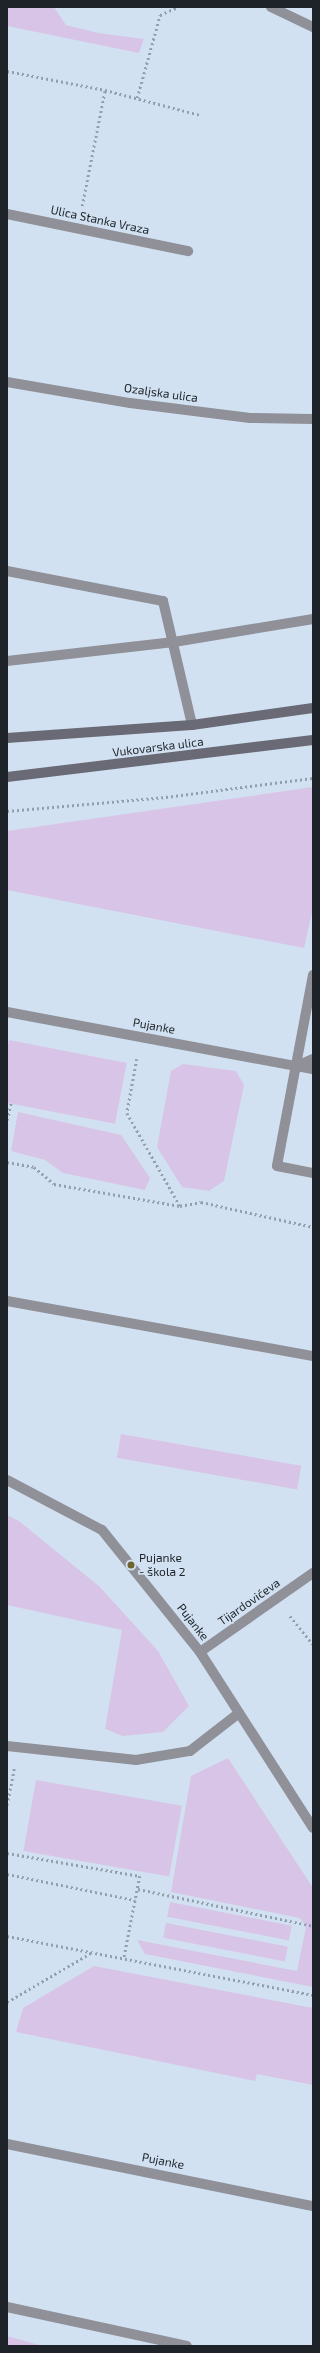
<!DOCTYPE html>
<meta charset="utf-8">
<style>
body{margin:0}
#map{position:relative;width:320px;height:2353px;overflow:hidden;background:#d2e1f2;font-family:"Exo 2",sans-serif}
div>[style]{position:absolute}
[style*='--x']{left:calc(var(--x)*1px);top:calc(var(--y)*1px);width:calc(var(--w)*1px);rotate:calc(var(--a)*1deg)}
.green>*{inset:0;background:#d8c4e7;transform-origin:0 0}
.path>*{height:2.5px;margin-top:-1.25px;transform-origin:0;background:repeating-linear-gradient(90deg,#939fac 0 2px,transparent 0 5px)}
.lane>*{height:10px;margin:-5px;padding:0 5px;transform-origin:5px;border-radius:5px;background:#8f9098}
.street>*{height:10px;margin:-5px;padding:0 5px;transform-origin:5px;border-radius:5px;background:#8f9098}
.secondary>*{height:10px;margin:-5px;padding:0 5px;transform-origin:5px;border-radius:5px;background:#696a76}
.dots>*{width:11px;height:11px;translate:-50% -50%;box-sizing:border-box;border:2px solid #d2e1f2;border-radius:50%}
span{translate:-50% -50%;white-space:nowrap;text-align:center;line-height:1.15;-webkit-text-stroke:3.5px #d2e1f2;paint-order:stroke}
.street-label{font-size:12px;color:#1d2329}
.poi-label{font-size:12px;color:#1d2329}
.left{translate:0 -50%;text-align:left}
.frame{position:absolute;inset:0;border:8px solid #1d2329;pointer-events:none}
</style>
<div id="map">
<div class="green">
<i style="clip-path:polygon(7px 7px,54px 7px,66px 25px,98px 33px,144px 39px,139px 53px,7px 26px)"></i>
<i style="clip-path:polygon(313px 787px,313px 908px,304px 948px,7px 890px,7px 831px)"></i>
<i style="left:9px;top:1040px;width:120px;height:62px;rotate:11deg"></i>
<i style="clip-path:polygon(183px 1064px,236px 1071px,244px 1085px,224px 1181px,209px 1191px,182px 1187px,157px 1147px,171px 1071px)"></i>
<i style="clip-path:polygon(18px 1112px,121px 1135px,150px 1178px,145px 1190px,63px 1173px,45px 1160px,11px 1151px)"></i>
<i style="left:121px;top:1434px;width:183px;height:24px;rotate:10deg"></i>
<i style="clip-path:polygon(7px 1515px,19px 1521px,100px 1587px,158px 1651px,189px 1706px,163px 1732px,123px 1736px,105px 1729px,122px 1630px,7px 1605px)"></i>
<i style="clip-path:polygon(228px 1758px,313px 1888px,313px 1987px,145px 1954px,137px 1940px,297px 1971px,306px 1927px,300px 1918px,171px 1892px,191px 1776px)"></i>
<i style="left:36px;top:1780px;width:148px;height:72px;rotate:10deg"></i>
<i style="left:170px;top:1902px;width:124px;height:15px;rotate:11deg"></i>
<i style="left:166px;top:1923px;width:124px;height:15px;rotate:11deg"></i>
<i style="clip-path:polygon(94px 1966px,313px 2008px,313px 2085px,257px 2074px,255px 2081px,16px 2032px,23px 2008px)"></i>
<i style="clip-path:polygon(7px 2336px,43px 2346px,7px 2346px)"></i>
</div>
<div class="path">
<i style="--x:7;--y:71;--w:100;--a:11"></i>
<i style="--x:105;--y:90;--w:98;--a:14.7"></i>
<i style="--x:137;--y:98;--w:86;--a:-74.5"></i>
<i style="--x:160;--y:15;--w:20;--a:-24"></i>
<i style="--x:82;--y:206;--w:118;--a:-78.8"></i>
<i style="--x:7;--y:811;--w:160;--a:-5"></i>
<i style="--x:166;--y:797;--w:148;--a:-7.4"></i>
<i style="--x:137;--y:1059;--w:55;--a:100.5"></i>
<i style="--x:127;--y:1113;--w:107;--a:60.3"></i>
<i style="--x:7;--y:1120;--w:17;--a:-77"></i>
<i style="--x:7;--y:1162;--w:27;--a:10"></i>
<i style="--x:34;--y:1167;--w:26;--a:40"></i>
<i style="--x:54;--y:1184;--w:128;--a:9.9"></i>
<i style="--x:180;--y:1206;--w:21;--a:-11"></i>
<i style="--x:201;--y:1202;--w:115;--a:12.6"></i>
<i style="--x:290;--y:1616;--w:36;--a:51"></i>
<i style="--x:7;--y:1805;--w:37;--a:-79"></i>
<i style="--x:7;--y:1853;--w:135;--a:9.8"></i>
<i style="--x:140;--y:1876;--w:84;--a:101"></i>
<i style="--x:7;--y:1874;--w:131;--a:11.5"></i>
<i style="--x:138;--y:1889;--w:179;--a:11.9"></i>
<i style="--x:7;--y:1936;--w:312;--a:10.9"></i>
<i style="--x:7;--y:2002;--w:97;--a:-30.3"></i>
</div>
<div class="lane">
<i style="--x:7;--y:214;--w:185;--a:11.6"></i>
<i style="--x:7;--y:382;--w:125;--a:9.7"></i>
<i style="--x:130;--y:403;--w:121;--a:7.1"></i>
<i style="--x:250;--y:418;--w:63;--a:0.9"></i>
<i style="--x:7;--y:571;--w:159;--a:10.9"></i>
<i style="--x:163;--y:601;--w:127;--a:76.8"></i>
<i style="--x:7;--y:661;--w:168;--a:-6.5"></i>
<i style="--x:174;--y:642;--w:141;--a:-9.4"></i>
<i style="--x:313;--y:975;--w:194;--a:100.7"></i>
<i style="--x:277;--y:1166;--w:37;--a:11"></i>
<i style="--x:7;--y:1012;--w:311;--a:10.6"></i>
<i style="--x:297;--y:1066;--w:17;--a:-24"></i>
<i style="--x:7;--y:1301;--w:311;--a:10.2"></i>
<i style="--x:200;--y:1652;--w:138;--a:-35"></i>
<i style="--x:7;--y:1746;--w:130;--a:6.2"></i>
<i style="--x:136;--y:1760;--w:55;--a:-9.5"></i>
<i style="--x:190;--y:1751;--w:62;--a:-37.8"></i>
<i style="--x:7;--y:2144;--w:312;--a:11.5"></i>
<i style="--x:7;--y:2307;--w:184;--a:12.2"></i>
</div>
<div class="street">
<i style="--x:271;--y:7;--w:47;--a:25.5"></i>
<i style="--x:7;--y:1480;--w:107;--a:27.8"></i>
<i style="--x:102;--y:1530;--w:156;--a:51.2"></i>
<i style="--x:200;--y:1652;--w:209;--a:57.3"></i>
</div>
<div class="secondary">
<i style="--x:7;--y:738;--w:185;--a:-4"></i>
<i style="--x:192;--y:725;--w:122;--a:-8"></i>
<i style="--x:7;--y:777;--w:308;--a:-6.9"></i>
</div>
<div class="dots">
<i style="left:131px;top:1565px;background:#6d6330"></i>
</div>
<div class="street-label">
<span style="left:100px;top:220px;rotate:12deg">Ulica Stanka Vraza</span>
<span style="left:161px;top:393px;rotate:8deg">Ozaljska ulica</span>
<span style="left:158px;top:747px;rotate:-7deg">Vukovarska ulica</span>
<span style="left:154px;top:1026px;rotate:10deg">Pujanke</span>
<span style="left:249px;top:1602px;rotate:-35deg">Tijardovićeva</span>
<span style="left:193px;top:1622px;rotate:52deg">Pujanke</span>
<span style="left:163px;top:2161px;rotate:11deg">Pujanke</span>
</div>
<div class="poi-label">
<span class="left" style="left:139px;top:1565px">Pujanke<br>- škola 2</span>
</div>
<div class="frame"></div>
</div>
